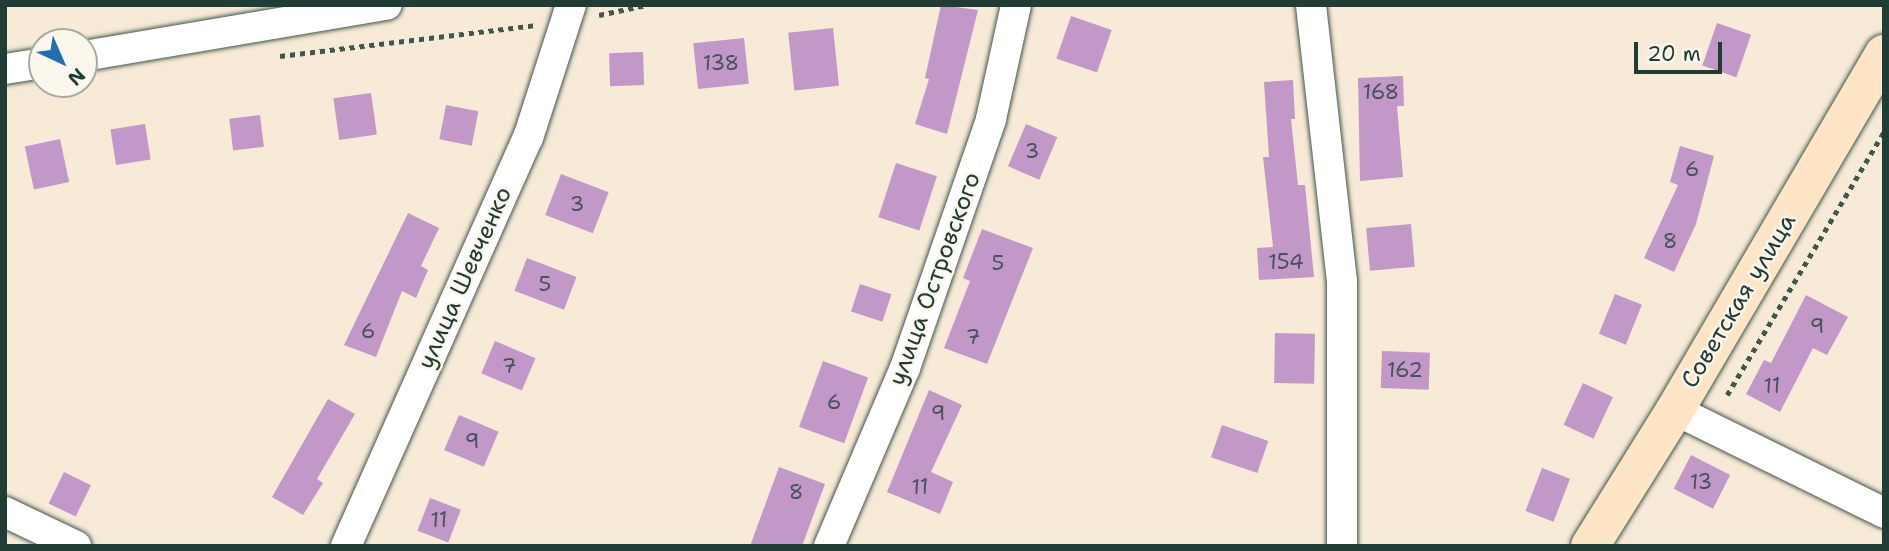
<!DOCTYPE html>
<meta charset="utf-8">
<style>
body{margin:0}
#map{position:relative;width:1889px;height:551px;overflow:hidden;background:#f7ead6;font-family:"Shantell Sans",sans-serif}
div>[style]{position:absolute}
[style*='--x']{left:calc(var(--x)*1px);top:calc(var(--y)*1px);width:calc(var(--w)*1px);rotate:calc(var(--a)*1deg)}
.building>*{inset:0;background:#c298c8;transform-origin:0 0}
.path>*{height:4.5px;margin-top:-2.25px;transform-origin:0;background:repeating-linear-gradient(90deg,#3f574c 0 5px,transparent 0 10px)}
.roads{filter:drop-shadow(0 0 2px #3f574c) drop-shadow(0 0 2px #3f574c)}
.minor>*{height:30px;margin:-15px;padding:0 15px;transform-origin:15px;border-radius:15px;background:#fff}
.secondary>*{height:38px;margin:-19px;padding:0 19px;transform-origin:19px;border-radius:19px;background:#fde5c5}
span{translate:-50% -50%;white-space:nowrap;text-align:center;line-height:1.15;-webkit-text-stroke:5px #fbf7ec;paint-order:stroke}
.number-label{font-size:21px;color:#485459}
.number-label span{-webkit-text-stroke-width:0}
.street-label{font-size:24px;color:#1f3d34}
.frame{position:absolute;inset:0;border:7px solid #1f3d34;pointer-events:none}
.north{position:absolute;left:28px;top:28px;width:70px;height:70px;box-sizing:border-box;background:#fbf7ec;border:2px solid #a3ada2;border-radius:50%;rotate:136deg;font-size:19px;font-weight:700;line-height:28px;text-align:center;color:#1f3d34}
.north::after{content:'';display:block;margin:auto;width:24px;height:32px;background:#1f6fb2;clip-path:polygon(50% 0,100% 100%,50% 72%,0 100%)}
.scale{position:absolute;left:1634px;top:42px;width:88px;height:32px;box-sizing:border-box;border:4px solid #1f3d34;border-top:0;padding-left:9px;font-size:21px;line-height:24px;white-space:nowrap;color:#1f3d34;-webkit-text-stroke:5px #fbf7ec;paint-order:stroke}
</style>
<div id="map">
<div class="building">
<i style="clip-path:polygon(941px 5px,978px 10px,947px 134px,915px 124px,929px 79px,925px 78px)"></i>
<i style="left:1071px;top:16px;width:43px;height:45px;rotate:19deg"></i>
<i style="left:1717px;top:23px;width:36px;height:45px;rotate:19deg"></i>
<i style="left:833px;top:28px;width:58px;height:45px;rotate:84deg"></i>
<i style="left:744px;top:38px;width:46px;height:51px;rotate:84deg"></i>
<i style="left:643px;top:52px;width:33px;height:34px;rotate:88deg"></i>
<i style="clip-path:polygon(1403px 76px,1404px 106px,1397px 106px,1403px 177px,1360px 181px,1358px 78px)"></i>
<i style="clip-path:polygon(1293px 80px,1295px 119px,1291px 119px,1298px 185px,1305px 185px,1314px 277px,1259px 280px,1257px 248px,1273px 247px,1263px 157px,1269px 157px,1264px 82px)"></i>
<i style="left:371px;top:93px;width:42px;height:38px;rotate:82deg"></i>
<i style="left:446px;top:105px;width:33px;height:35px;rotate:11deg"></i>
<i style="left:260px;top:115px;width:32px;height:31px;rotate:83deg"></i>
<i style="left:145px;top:124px;width:36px;height:35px;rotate:81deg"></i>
<i style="left:1026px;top:124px;width:34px;height:46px;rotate:23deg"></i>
<i style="left:60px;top:139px;width:44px;height:36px;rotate:78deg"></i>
<i style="clip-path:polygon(1680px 146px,1714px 156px,1696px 224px,1674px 272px,1644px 258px,1678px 185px,1670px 182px)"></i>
<i style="left:896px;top:163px;width:43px;height:57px;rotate:18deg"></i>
<i style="left:561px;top:174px;width:51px;height:44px;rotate:21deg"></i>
<i style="clip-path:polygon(408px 213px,439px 228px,421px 266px,428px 270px,416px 298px,402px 291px,376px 357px,344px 345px)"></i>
<i style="left:1411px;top:224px;width:43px;height:45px;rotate:85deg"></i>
<i style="clip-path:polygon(982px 229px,1033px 248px,987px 364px,944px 348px,970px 281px,963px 278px)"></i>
<i style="left:527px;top:258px;width:53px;height:35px;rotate:21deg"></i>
<i style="left:860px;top:284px;width:33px;height:29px;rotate:18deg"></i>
<i style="left:1615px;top:294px;width:29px;height:43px;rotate:22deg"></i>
<i style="clip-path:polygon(1806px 295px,1848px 317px,1827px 355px,1813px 348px,1780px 412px,1746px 394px,1764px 360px,1771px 363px)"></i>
<i style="left:1275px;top:333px;width:40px;height:50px;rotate:1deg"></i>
<i style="left:495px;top:341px;width:44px;height:35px;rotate:23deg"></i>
<i style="left:1382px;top:351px;width:48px;height:37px;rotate:2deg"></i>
<i style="left:823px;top:361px;width:48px;height:70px;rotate:20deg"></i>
<i style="left:1583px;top:383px;width:33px;height:46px;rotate:25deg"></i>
<i style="clip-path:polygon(929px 390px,962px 405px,931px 472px,953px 482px,940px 514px,887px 492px)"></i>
<i style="clip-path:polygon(328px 399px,355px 414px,317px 479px,323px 483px,303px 515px,272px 497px)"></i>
<i style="left:459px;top:415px;width:43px;height:38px;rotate:23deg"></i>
<i style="left:1222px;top:425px;width:49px;height:34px;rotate:19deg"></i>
<i style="left:1691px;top:455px;width:44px;height:38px;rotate:27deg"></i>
<i style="clip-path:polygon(779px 467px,825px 484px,802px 546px,750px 546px)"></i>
<i style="left:1542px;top:468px;width:30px;height:46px;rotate:21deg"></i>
<i style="left:64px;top:472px;width:30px;height:35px;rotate:26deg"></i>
<i style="left:430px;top:498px;width:33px;height:35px;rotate:21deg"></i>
</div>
<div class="path">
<i style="--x:599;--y:15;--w:48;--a:-12"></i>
<i style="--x:280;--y:56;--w:257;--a:-6.9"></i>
<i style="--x:1727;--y:395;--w:306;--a:-59.2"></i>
</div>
<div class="roads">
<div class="minor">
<i style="--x:1311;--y:5;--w:278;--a:83.6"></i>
<i style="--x:1342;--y:281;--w:265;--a:90"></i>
<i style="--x:84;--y:56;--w:307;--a:-9.6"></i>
<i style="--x:5;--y:69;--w:37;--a:-9"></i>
<i style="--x:1675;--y:410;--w:233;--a:26.2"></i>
<i style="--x:5;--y:512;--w:79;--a:25.6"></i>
<i style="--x:346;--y:546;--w:447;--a:-66"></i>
<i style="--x:528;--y:138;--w:140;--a:-72.1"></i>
<i style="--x:829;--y:546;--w:194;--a:-66.9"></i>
<i style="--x:905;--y:368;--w:263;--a:-70.9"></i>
<i style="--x:991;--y:119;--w:117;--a:-77.6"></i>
</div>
<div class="secondary">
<i style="--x:1590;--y:546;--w:160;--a:-58"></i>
<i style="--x:1675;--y:410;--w:413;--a:-59.6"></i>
</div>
</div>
<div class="number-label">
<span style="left:721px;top:63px">138</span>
<span style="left:1381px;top:92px">168</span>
<span style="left:1032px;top:151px">3</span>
<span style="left:1692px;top:169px">6</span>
<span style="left:577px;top:204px">3</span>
<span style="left:1670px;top:241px">8</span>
<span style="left:1286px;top:262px">154</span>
<span style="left:998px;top:263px">5</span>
<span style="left:545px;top:284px">5</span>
<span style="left:1817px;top:326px">9</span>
<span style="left:368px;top:331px">6</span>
<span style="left:973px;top:337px">7</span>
<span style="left:509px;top:366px">7</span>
<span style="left:1405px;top:370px">162</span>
<span style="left:1772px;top:386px">11</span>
<span style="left:834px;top:402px">6</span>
<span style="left:938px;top:413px">9</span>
<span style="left:472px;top:441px">9</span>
<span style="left:1701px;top:482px">13</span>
<span style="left:920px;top:487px">11</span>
<span style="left:796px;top:492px">8</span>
<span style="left:439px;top:520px">11</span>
</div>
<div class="street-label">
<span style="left:465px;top:278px;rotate:-66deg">улица Шевченко</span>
<span style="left:935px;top:279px;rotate:-70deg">улица Островского</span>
<span style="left:1739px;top:301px;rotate:-59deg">Советская улица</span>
</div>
<div class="frame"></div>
<div class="north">N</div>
<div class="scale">20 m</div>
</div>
